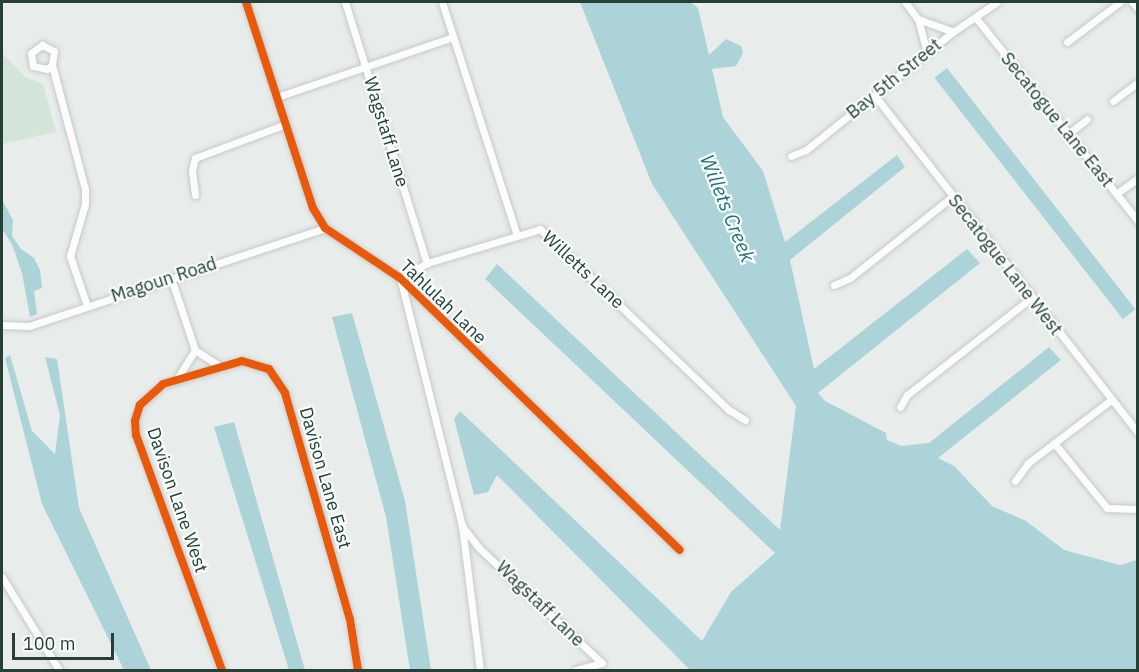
<!DOCTYPE html>
<style>
body{margin:0}
#map{position:relative;width:1139px;height:672px;overflow:hidden;background:#e8edeb;font-family:"IBM Plex Sans",sans-serif}
div>[style]{position:absolute}
[style*='--x']{left:calc(var(--x)*1px);top:calc(var(--y)*1px);width:calc(var(--w)*1px);rotate:calc(var(--a)*1deg)}
.green>*{inset:0;background:#d3e5d8}
.water>*{inset:0;background:#acd3d7;transform-origin:0 0}
.roads{filter:drop-shadow(0 0 2px #c5cac8) drop-shadow(0 0 2px #c5cac8)}
.minor>*{height:7px;margin:-3.5px;padding:0 3.5px;transform-origin:3.5px;border-radius:3.5px;background:#fcfcfc}
.cycleway>*{height:8px;margin:-4px;padding:0 4px;transform-origin:4px;border-radius:4px;background:#e8590c}
span{translate:-50% -50%;white-space:nowrap;text-align:center;line-height:1.15;-webkit-text-stroke:4.5px #f7fbf9;paint-order:stroke}
.street-label{font-size:18px;color:#264038}
.water-label{font-size:20px;color:#236e79;font-style:italic}
.frame{position:absolute;inset:0;border:3px solid #264038;pointer-events:none}
.scale{position:absolute;left:12px;top:633px;width:102px;height:27px;box-sizing:border-box;border:3px solid #264038;border-top:0;padding-left:8px;font-size:18px;line-height:21px;white-space:nowrap;color:#264038;-webkit-text-stroke:4px #f7fbf9;paint-order:stroke}
</style>
<div id="map">
<div class="green">
<i style="clip-path:polygon(2px 53px,25px 77px,43px 84px,56px 132px,2px 144px)"></i>
</div>
<div class="water">
<i style="clip-path:polygon(580px 2px,690px 2px,698px 8px,709px 55px,726px 39px,741px 46px,743px 53px,736px 66px,712px 69px,723px 117px,763px 171px,785px 242px,897px 155px,905px 167px,790px 260px,814px 369px,967px 249px,980px 263px,818px 393px,825px 401px,886px 433px,887px 440px,901px 446px,929px 443px,1049px 347px,1061px 360px,938px 458px,954px 466px,992px 506px,1026px 521px,1064px 550px,1120px 565px,1137px 560px,1137px 670px,690px 670px,497px 475px,488px 492px,474px 495px,454px 419px,460px 411px,702px 641px,731px 592px,775px 553px,485px 279px,497px 264px,780px 530px,796px 406px,652px 184px)"></i>
<i style="left:947px;top:68px;width:306px;height:16px;rotate:52deg"></i>
<i style="clip-path:polygon(2px 200px,13px 220px,12px 236px,21px 249px,34px 258px,40px 270px,42px 288px,34px 291px,37px 314px,30px 317px,22px 273px,12px 244px,2px 229px)"></i>
<i style="clip-path:polygon(352px 313px,405px 501px,431px 670px,410px 670px,386px 517px,332px 317px)"></i>
<i style="clip-path:polygon(10px 355px,32px 431px,55px 454px,60px 415px,45px 357px,57px 359px,79px 508px,151px 670px,124px 670px,42px 504px,5px 358px)"></i>
<i style="clip-path:polygon(234px 422px,305px 670px,289px 670px,214px 427px)"></i>
</div>
<div class="roads">
<div class="minor">
<i style="--x:246;--y:2;--w:217;--a:72"></i>
<i style="--x:313;--y:208;--w:23;--a:59"></i>
<i style="--x:325;--y:228;--w:90;--a:33.7"></i>
<i style="--x:400;--y:278;--w:390;--a:44.2"></i>
<i style="--x:345;--y:2;--w:274;--a:72.6"></i>
<i style="--x:442;--y:2;--w:245;--a:72.2"></i>
<i style="--x:905;--y:2;--w:21;--a:53"></i>
<i style="--x:918;--y:19;--w:35;--a:75"></i>
<i style="--x:1132;--y:2;--w:9;--a:49"></i>
<i style="--x:976;--y:18;--w:260;--a:51.4"></i>
<i style="--x:918;--y:19;--w:37;--a:20"></i>
<i style="--x:1067;--y:42;--w:66;--a:-37"></i>
<i style="--x:52;--y:65;--w:6;--a:141"></i>
<i style="--x:47;--y:69;--w:14;--a:-168"></i>
<i style="--x:33;--y:66;--w:13;--a:-99"></i>
<i style="--x:31;--y:53;--w:14;--a:-36"></i>
<i style="--x:42;--y:45;--w:13;--a:27"></i>
<i style="--x:54;--y:51;--w:14;--a:98"></i>
<i style="--x:52;--y:65;--w:128;--a:75.1"></i>
<i style="--x:85;--y:189;--w:15;--a:90"></i>
<i style="--x:85;--y:204;--w:54;--a:106.1"></i>
<i style="--x:70;--y:256;--w:53;--a:71.2"></i>
<i style="--x:875;--y:96;--w:427;--a:52"></i>
<i style="--x:277;--y:97;--w:186;--a:-18.8"></i>
<i style="--x:1113;--y:101;--w:31;--a:-37"></i>
<i style="--x:1068;--y:134;--w:24;--a:-38"></i>
<i style="--x:791;--y:156;--w:16;--a:-22"></i>
<i style="--x:806;--y:150;--w:189;--a:-38.8"></i>
<i style="--x:953;--y:32;--w:53;--a:-34.3"></i>
<i style="--x:1116;--y:194;--w:27;--a:-36"></i>
<i style="--x:195;--y:195;--w:25;--a:-97"></i>
<i style="--x:192;--y:170;--w:12;--a:-76"></i>
<i style="--x:195;--y:158;--w:97;--a:-20.5"></i>
<i style="--x:171;--y:278;--w:76;--a:71.6"></i>
<i style="--x:195;--y:350;--w:32;--a:122"></i>
<i style="--x:834;--y:285;--w:17;--a:-24"></i>
<i style="--x:850;--y:278;--w:130;--a:-38.5"></i>
<i style="--x:2;--y:325;--w:27;--a:2"></i>
<i style="--x:29;--y:326;--w:312;--a:-18.3"></i>
<i style="--x:195;--y:350;--w:27;--a:33"></i>
<i style="--x:900;--y:407;--w:14;--a:-60"></i>
<i style="--x:907;--y:395;--w:157;--a:-38"></i>
<i style="--x:1054;--y:443;--w:84;--a:50.8"></i>
<i style="--x:1107;--y:508;--w:31;--a:2"></i>
<i style="--x:1015;--y:481;--w:22;--a:-54"></i>
<i style="--x:1028;--y:463;--w:104;--a:-37.2"></i>
<i style="--x:462;--y:526;--w:256;--a:-104"></i>
<i style="--x:400;--y:278;--w:31;--a:-29"></i>
<i style="--x:427;--y:263;--w:118;--a:-16.7"></i>
<i style="--x:540;--y:229;--w:262;--a:43.8"></i>
<i style="--x:729;--y:410;--w:19;--a:32"></i>
<i style="--x:2;--y:577;--w:109;--a:58.5"></i>
<i style="--x:222;--y:670;--w:250;--a:-110.1"></i>
<i style="--x:136;--y:435;--w:14;--a:-94"></i>
<i style="--x:135;--y:421;--w:17;--a:-73"></i>
<i style="--x:140;--y:405;--w:31;--a:-42"></i>
<i style="--x:163;--y:384;--w:82;--a:-16.2"></i>
<i style="--x:242;--y:361;--w:28;--a:17"></i>
<i style="--x:269;--y:369;--w:29;--a:56"></i>
<i style="--x:285;--y:393;--w:235;--a:74"></i>
<i style="--x:350;--y:619;--w:52;--a:81.1"></i>
<i style="--x:480;--y:670;--w:145;--a:-97.1"></i>
<i style="--x:462;--y:526;--w:28;--a:52"></i>
<i style="--x:479;--y:548;--w:168;--a:43.1"></i>
<i style="--x:602;--y:663;--w:27;--a:165"></i>
</div>
</div>
<div class="cycleway">
<i style="--x:246;--y:2;--w:217;--a:72"></i>
<i style="--x:313;--y:208;--w:23;--a:59"></i>
<i style="--x:325;--y:228;--w:90;--a:33.7"></i>
<i style="--x:400;--y:278;--w:390;--a:44.2"></i>
<i style="--x:222;--y:670;--w:250;--a:-110.1"></i>
<i style="--x:136;--y:435;--w:14;--a:-94"></i>
<i style="--x:135;--y:421;--w:17;--a:-73"></i>
<i style="--x:140;--y:405;--w:31;--a:-42"></i>
<i style="--x:163;--y:384;--w:82;--a:-16.2"></i>
<i style="--x:242;--y:361;--w:28;--a:17"></i>
<i style="--x:269;--y:369;--w:29;--a:56"></i>
<i style="--x:285;--y:393;--w:235;--a:74"></i>
<i style="--x:350;--y:619;--w:52;--a:81.1"></i>
</div>
<div class="street-label">
<span style="left:894px;top:79px;rotate:-39deg">Bay 5th Street</span>
<span style="left:1057px;top:120px;rotate:51deg">Secatogue Lane East</span>
<span style="left:386px;top:132px;rotate:73deg">Wagstaff Lane</span>
<span style="left:1005px;top:265px;rotate:52deg">Secatogue Lane West</span>
<span style="left:583px;top:270px;rotate:43deg">Willetts Lane</span>
<span style="left:164px;top:280px;rotate:-18deg">Magoun Road</span>
<span style="left:443px;top:302px;rotate:44deg">Tahlulah Lane</span>
<span style="left:325px;top:478px;rotate:74deg">Davison Lane East</span>
<span style="left:177px;top:500px;rotate:71deg">Davison Lane West</span>
<span style="left:540px;top:604px;rotate:44deg">Wagstaff Lane</span>
</div>
<div class="water-label">
<span style="left:728px;top:208px;rotate:68deg">Willets Creek</span>
</div>
<div class="frame"></div>
<div class="scale">100 m</div>
</div>
